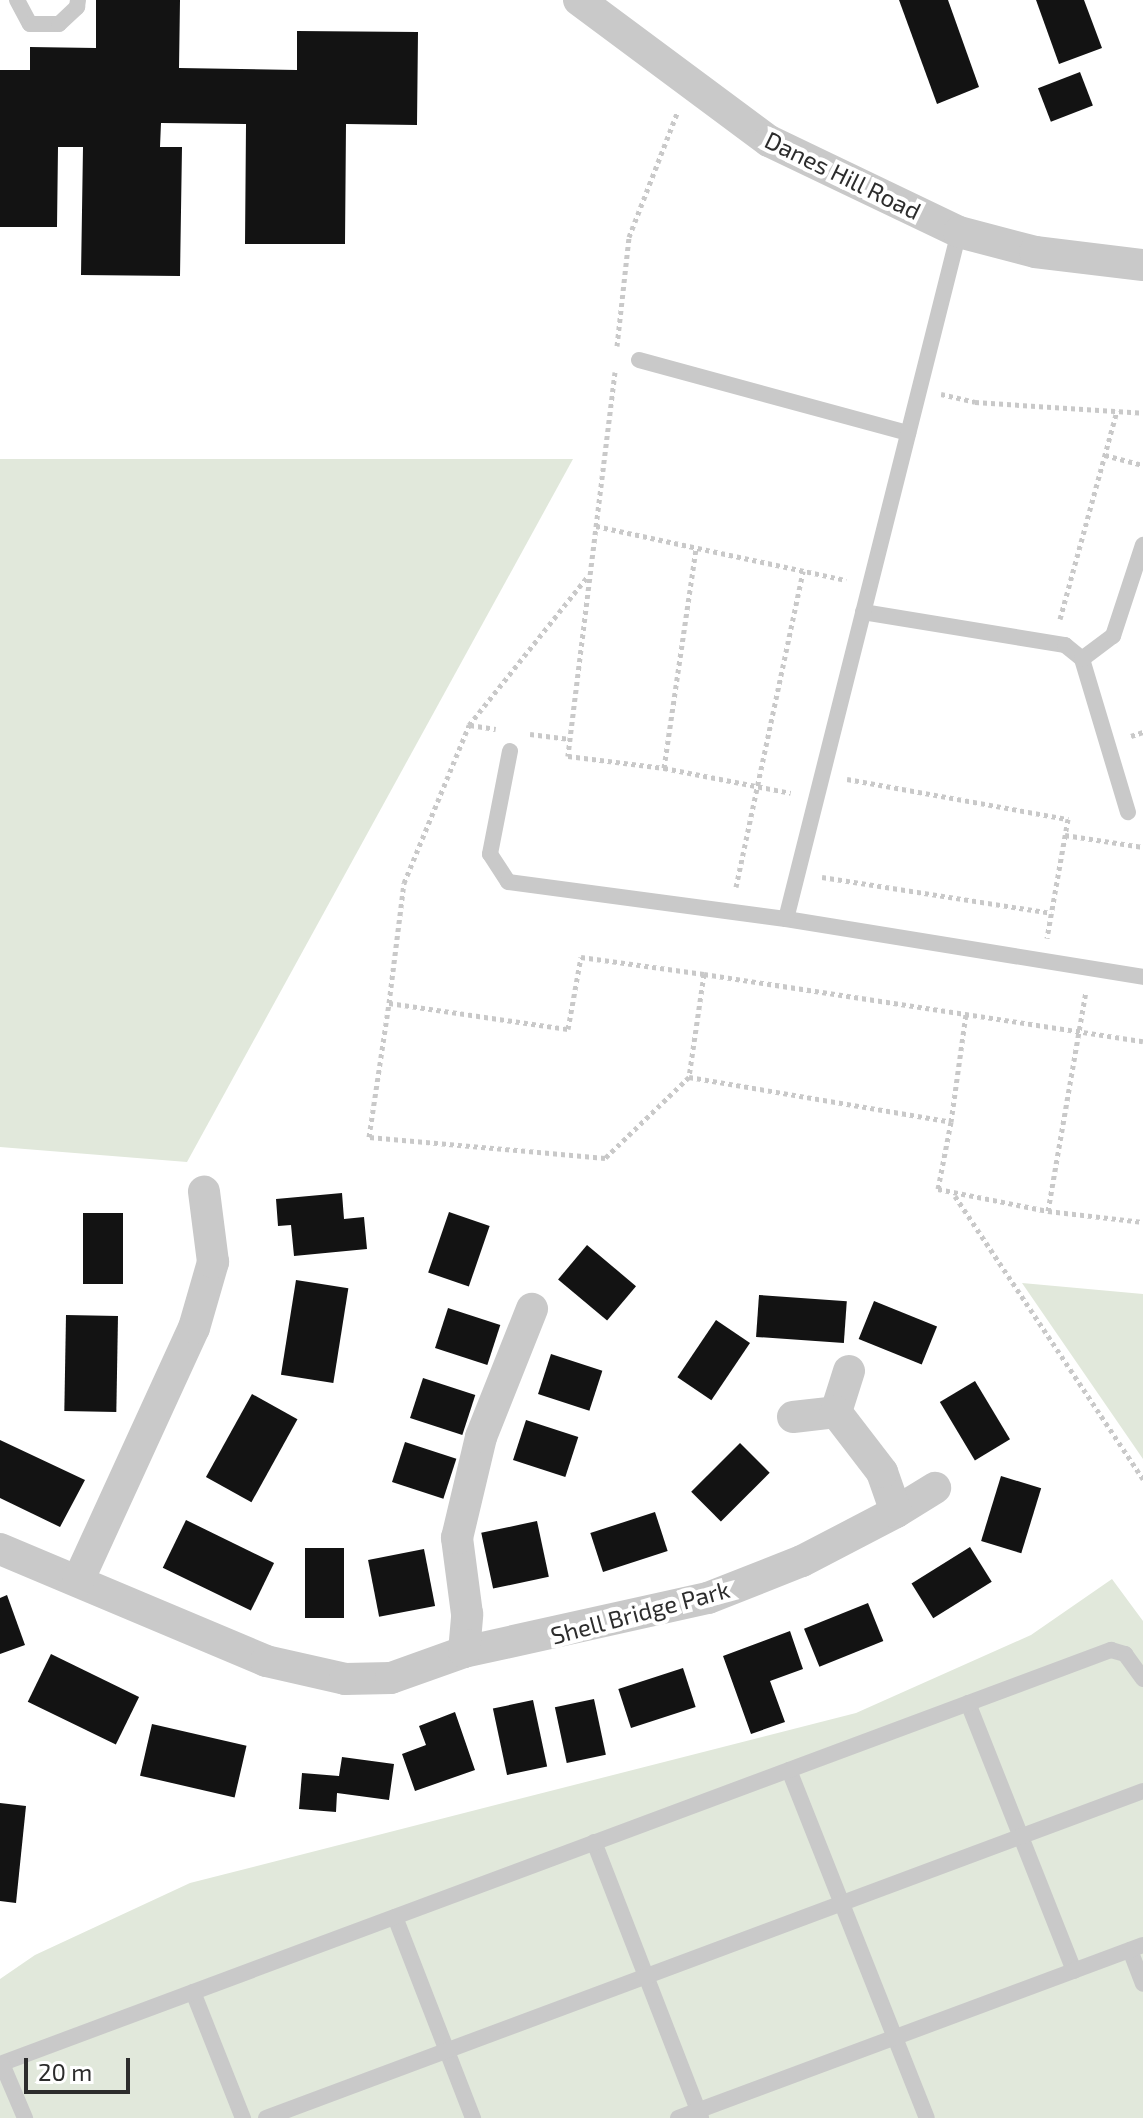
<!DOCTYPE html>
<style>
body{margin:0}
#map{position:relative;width:1143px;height:2118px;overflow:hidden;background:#fff;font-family:"Exo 2",sans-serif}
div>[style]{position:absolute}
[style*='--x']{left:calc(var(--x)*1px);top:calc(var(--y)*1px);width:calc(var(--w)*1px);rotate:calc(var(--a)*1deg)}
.green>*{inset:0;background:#e1e8db}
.building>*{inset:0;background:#131313;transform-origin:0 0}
.path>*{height:5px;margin-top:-2.5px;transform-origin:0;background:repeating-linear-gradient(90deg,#c9c9c9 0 4px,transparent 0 8px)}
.service>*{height:16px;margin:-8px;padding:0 8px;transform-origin:8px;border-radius:8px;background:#c9c9c9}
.minor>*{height:32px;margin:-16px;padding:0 16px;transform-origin:16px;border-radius:16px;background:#c9c9c9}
span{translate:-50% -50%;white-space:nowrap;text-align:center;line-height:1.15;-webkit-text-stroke:8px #fff;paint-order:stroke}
.street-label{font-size:24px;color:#2c2c2c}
.scale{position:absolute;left:24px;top:2058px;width:106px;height:36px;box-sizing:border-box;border:4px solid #2c2c2c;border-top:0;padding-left:10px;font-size:24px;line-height:28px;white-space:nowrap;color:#2c2c2c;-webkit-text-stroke:6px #fff;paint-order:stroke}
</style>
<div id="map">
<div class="green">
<i style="clip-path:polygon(0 459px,573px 459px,187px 1162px,0 1147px)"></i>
<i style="clip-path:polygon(1022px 1283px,1143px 1294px,1143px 1459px)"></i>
<i style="clip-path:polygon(1112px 1579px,1143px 1621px,1143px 2118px,0 2118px,0 1979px,35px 1955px,190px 1883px,856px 1713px,1031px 1635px)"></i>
</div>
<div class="building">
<i style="clip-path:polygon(96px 0,180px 0,179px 68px,297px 70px,297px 31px,418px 32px,417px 125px,346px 124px,345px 244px,245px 244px,246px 124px,161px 123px,160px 147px,182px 147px,180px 276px,81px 275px,83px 147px,58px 147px,57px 227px,0 227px,0 70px,30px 70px,30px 47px,96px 48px)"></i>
<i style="clip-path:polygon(899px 0,948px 0,979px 87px,937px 104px)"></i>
<i style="clip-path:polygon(1036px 0,1084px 0,1102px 48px,1059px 64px)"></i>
<i style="left:1080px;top:72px;width:36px;height:45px;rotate:69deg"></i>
<i style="clip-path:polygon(342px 1193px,344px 1219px,364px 1217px,367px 1249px,294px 1256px,291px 1225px,278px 1226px,276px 1199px)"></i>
<i style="left:449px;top:1212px;width:43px;height:64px;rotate:19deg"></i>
<i style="left:83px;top:1213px;width:40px;height:71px"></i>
<i style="left:587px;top:1245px;width:64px;height:45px;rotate:40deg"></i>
<i style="left:296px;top:1280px;width:53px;height:96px;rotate:9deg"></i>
<i style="left:759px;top:1295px;width:88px;height:42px;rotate:4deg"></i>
<i style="left:874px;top:1301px;width:68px;height:41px;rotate:22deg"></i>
<i style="left:448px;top:1308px;width:55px;height:42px;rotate:18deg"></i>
<i style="left:66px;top:1315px;width:52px;height:96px;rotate:1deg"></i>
<i style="left:716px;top:1320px;width:41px;height:69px;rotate:34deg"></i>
<i style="left:551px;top:1354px;width:54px;height:42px;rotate:18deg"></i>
<i style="left:423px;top:1378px;width:55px;height:42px;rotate:18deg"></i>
<i style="left:975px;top:1381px;width:68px;height:41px;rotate:59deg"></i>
<i style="left:252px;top:1394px;width:52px;height:95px;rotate:29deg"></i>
<i style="left:526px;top:1420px;width:55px;height:42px;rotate:18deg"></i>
<i style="clip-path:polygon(0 1440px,85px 1480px,60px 1527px,0 1498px)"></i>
<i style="left:405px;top:1442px;width:54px;height:42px;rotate:18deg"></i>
<i style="left:740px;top:1443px;width:42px;height:69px;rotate:45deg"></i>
<i style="left:1001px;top:1476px;width:42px;height:68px;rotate:17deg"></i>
<i style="left:655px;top:1512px;width:41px;height:68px;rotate:72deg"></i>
<i style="left:186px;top:1520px;width:98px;height:53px;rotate:26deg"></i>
<i style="left:537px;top:1521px;width:57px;height:57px;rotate:78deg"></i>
<i style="left:970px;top:1547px;width:41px;height:69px;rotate:58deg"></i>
<i style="left:305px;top:1548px;width:39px;height:70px"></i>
<i style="left:424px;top:1549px;width:58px;height:57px;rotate:79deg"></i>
<i style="clip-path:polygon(7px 1595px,25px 1645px,0 1654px,0 1598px)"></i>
<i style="left:868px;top:1603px;width:41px;height:69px;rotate:68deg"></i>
<i style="clip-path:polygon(790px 1631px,803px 1669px,770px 1681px,785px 1722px,751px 1734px,723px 1656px)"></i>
<i style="left:51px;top:1654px;width:98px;height:53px;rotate:26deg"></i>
<i style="left:683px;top:1668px;width:41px;height:68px;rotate:72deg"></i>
<i style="left:594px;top:1699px;width:57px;height:40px;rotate:78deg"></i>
<i style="left:533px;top:1700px;width:68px;height:41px;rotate:78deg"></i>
<i style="clip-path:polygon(455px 1712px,475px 1770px,415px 1791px,402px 1754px,426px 1745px,419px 1726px)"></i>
<i style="left:152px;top:1724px;width:97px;height:53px;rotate:13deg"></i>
<i style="clip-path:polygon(342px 1757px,394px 1764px,389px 1800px,337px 1793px,336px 1812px,299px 1809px,302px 1773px,339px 1776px)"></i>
<i style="clip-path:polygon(0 1803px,26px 1806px,16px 1903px,0 1901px)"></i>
</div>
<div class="path">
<i style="--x:617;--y:346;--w:110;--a:-83.7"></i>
<i style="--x:629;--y:237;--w:133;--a:-68.8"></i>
<i style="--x:615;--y:372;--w:387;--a:97"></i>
<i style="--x:568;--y:756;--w:97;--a:7.1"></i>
<i style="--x:664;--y:768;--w:129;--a:11.1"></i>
<i style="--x:941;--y:394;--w:35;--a:13"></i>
<i style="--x:975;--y:402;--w:168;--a:3.7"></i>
<i style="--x:1105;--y:455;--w:39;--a:15"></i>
<i style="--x:596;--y:526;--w:256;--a:12.2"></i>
<i style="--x:1060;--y:619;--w:216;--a:-74.7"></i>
<i style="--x:470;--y:725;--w:26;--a:9"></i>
<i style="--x:530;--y:734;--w:40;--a:7.1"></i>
<i style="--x:1131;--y:736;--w:13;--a:-18"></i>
<i style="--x:664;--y:768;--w:222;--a:-81.7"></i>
<i style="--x:847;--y:779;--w:225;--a:10.3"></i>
<i style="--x:1068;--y:819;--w:121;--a:100"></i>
<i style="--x:1065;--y:835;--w:79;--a:8.7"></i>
<i style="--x:822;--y:877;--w:232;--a:8.9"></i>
<i style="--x:736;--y:887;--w:323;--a:-78"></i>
<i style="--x:704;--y:974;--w:444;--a:8.7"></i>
<i style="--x:389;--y:1003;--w:121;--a:-82.9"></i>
<i style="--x:404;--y:883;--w:171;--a:-67.6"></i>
<i style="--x:469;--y:725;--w:191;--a:-51.4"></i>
<i style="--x:689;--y:1077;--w:117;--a:136"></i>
<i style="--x:605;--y:1158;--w:237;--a:-174.9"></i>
<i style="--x:369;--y:1137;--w:135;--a:-81.5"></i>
<i style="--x:389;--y:1003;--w:181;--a:8.3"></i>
<i style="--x:568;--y:1029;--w:73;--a:-79.8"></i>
<i style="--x:581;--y:957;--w:124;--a:7.9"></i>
<i style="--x:704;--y:974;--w:104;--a:98.3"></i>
<i style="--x:689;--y:1077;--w:266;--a:9.7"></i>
<i style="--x:951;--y:1122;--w:68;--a:101"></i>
<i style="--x:938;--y:1189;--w:112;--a:11.3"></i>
<i style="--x:1048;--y:1211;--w:96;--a:6.6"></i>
<i style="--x:951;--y:1122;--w:109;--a:-82.1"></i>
<i style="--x:955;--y:1196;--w:340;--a:56.4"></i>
<i style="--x:1048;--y:1211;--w:223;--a:-80.2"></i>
</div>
<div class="service">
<i style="--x:17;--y:0;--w:27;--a:62"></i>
<i style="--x:30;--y:24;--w:29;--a:0"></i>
<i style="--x:59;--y:24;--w:25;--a:-43"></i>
<i style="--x:77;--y:7;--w:7;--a:-82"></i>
<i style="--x:639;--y:360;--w:279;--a:15.2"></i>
<i style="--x:863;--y:612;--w:205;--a:9.3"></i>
<i style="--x:1065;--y:645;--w:22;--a:39"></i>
<i style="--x:1082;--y:659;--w:160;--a:73.3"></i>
<i style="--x:1082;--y:659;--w:39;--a:-37"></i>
<i style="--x:1113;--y:636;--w:96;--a:-71.8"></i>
<i style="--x:510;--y:751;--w:105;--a:101"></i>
<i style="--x:490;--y:854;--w:33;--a:57"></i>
<i style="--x:508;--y:882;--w:280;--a:7.6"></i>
<i style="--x:786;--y:919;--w:362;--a:9.2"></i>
<i style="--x:786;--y:919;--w:708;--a:-75.87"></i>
<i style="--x:968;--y:1703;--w:288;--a:68.4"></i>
<i style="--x:789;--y:1770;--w:374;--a:68.4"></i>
<i style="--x:594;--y:1842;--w:296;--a:68.8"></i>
<i style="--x:395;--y:1917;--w:216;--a:68.8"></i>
<i style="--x:1130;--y:1950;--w:36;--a:69"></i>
<i style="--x:193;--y:1992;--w:136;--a:68.4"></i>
<i style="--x:0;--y:2064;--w:1186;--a:-20.44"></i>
<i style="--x:1111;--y:1650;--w:15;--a:16"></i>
<i style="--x:1125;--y:1654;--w:31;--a:54"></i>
<i style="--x:2;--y:2064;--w:59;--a:66.9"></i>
<i style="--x:266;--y:2118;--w:936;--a:-20.45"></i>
<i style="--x:678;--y:2118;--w:496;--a:-20.4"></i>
</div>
<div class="minor">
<i style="--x:579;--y:0;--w:237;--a:36.6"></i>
<i style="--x:769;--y:141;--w:211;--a:25.6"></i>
<i style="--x:959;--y:232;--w:79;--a:14.7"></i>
<i style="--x:1035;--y:252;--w:109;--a:6.9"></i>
<i style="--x:793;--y:1417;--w:43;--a:-6.6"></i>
<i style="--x:836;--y:1412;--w:43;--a:-72.4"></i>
<i style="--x:896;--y:1512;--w:46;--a:-31.6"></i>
<i style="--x:0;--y:1549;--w:289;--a:22.8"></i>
<i style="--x:266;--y:1661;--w:81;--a:12.8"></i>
<i style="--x:345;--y:1679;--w:46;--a:-1.2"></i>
<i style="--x:391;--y:1678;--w:77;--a:-19.6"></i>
<i style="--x:464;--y:1652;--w:250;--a:-12.5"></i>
<i style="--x:708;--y:1598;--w:101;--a:-21.5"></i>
<i style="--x:802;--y:1561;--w:106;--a:-27.5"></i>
<i style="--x:896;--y:1512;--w:42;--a:-109.3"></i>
<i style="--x:882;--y:1472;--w:76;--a:-127.5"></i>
<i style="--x:78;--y:1581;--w:278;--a:-65.4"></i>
<i style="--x:194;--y:1328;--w:69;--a:-73.9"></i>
<i style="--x:213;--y:1262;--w:71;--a:-97.3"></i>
<i style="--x:464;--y:1652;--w:38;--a:-85"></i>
<i style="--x:467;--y:1614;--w:77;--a:-97.5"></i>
<i style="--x:457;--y:1538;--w:104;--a:-76.6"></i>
<i style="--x:481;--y:1437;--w:138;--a:-68.3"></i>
</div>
<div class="street-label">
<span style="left:843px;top:175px;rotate:26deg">Danes Hill Road</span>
<span style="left:640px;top:1612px;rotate:-15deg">Shell Bridge Park</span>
</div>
<div class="scale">20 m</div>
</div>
